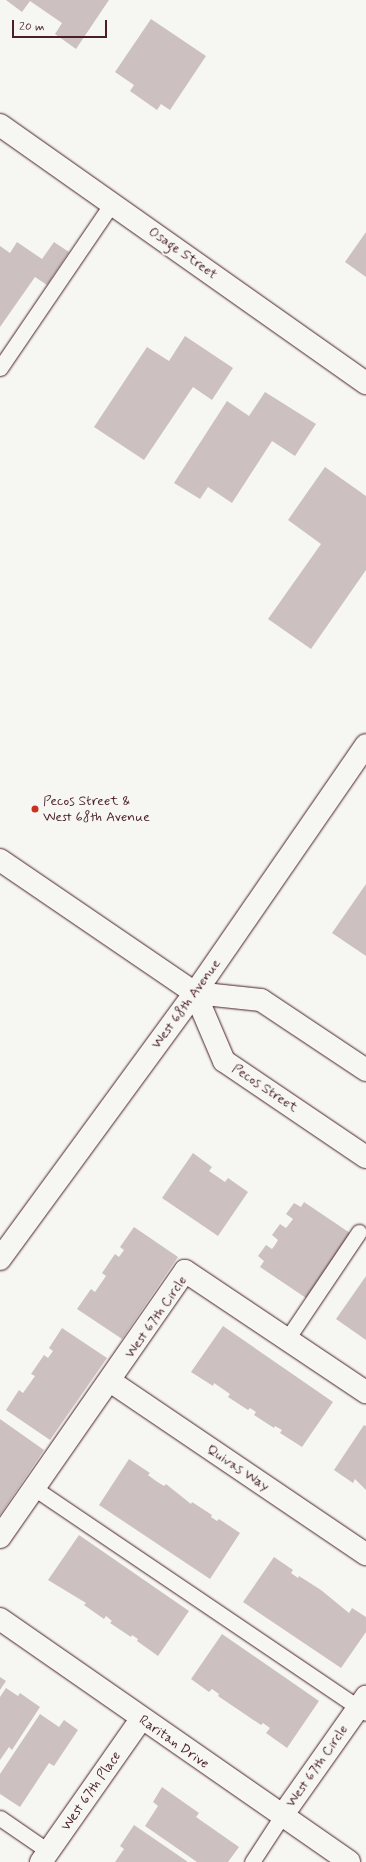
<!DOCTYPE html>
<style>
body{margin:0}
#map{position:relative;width:366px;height:1862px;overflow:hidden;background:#f6f6f2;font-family:Mynerve,sans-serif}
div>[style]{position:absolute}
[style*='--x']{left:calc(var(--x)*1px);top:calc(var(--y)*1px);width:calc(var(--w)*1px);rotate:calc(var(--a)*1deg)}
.building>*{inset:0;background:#ccc1c0}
.roads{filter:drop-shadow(0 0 1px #4a1f2b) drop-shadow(0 0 1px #4a1f2b)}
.lane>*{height:15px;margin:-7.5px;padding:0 7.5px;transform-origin:7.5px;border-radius:7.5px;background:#f6f6f2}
.street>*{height:22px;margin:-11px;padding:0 11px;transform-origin:11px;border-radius:11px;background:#f6f6f2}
.secondary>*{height:22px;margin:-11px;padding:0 11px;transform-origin:11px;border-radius:11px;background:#f6f6f2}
.dots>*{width:11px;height:11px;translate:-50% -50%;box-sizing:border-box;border:2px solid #f6f6f2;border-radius:50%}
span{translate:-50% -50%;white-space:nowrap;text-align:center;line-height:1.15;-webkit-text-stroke:4px #f6f6f2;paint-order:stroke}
.street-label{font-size:14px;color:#4a1f2b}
.poi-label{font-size:14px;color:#4a1f2b}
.left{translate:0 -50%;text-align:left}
.scale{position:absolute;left:12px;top:20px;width:95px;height:18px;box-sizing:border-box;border:2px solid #4a1f2b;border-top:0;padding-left:5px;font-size:12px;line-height:14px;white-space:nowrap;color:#4a1f2b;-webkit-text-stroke:3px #f6f6f2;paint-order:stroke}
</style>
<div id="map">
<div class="building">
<i style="clip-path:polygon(6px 0,109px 0,76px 49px,55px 34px,62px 23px,30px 1px,22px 12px)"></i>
<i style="clip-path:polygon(151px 19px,206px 56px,170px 110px,161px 104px,157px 110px,130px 91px,134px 85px,115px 72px)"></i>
<i style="clip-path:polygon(366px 232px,366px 277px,345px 262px)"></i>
<i style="clip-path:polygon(17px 242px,42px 259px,54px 242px,69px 252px,47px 285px,35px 277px,0 327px,0 246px,10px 253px)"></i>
<i style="clip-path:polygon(185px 336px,233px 368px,212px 400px,193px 387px,144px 460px,94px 427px,147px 347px,169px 361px)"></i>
<i style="clip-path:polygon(265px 392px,316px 424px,295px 456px,272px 441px,232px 503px,208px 487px,200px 499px,174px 483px,227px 401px,249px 416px)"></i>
<i style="clip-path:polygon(325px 467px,366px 496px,366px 570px,311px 649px,268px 619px,321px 544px,288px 520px)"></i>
<i style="clip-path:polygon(366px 884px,366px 956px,332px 933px)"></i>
<i style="clip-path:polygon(193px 1153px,212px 1167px,209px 1171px,225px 1182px,228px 1178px,248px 1192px,218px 1236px,162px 1198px)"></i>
<i style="clip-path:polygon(304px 1202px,350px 1233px,306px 1298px,260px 1267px,264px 1261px,258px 1256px,266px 1245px,272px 1249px,275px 1245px,278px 1240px,272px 1235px,280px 1224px,286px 1228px,290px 1223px,293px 1219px,286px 1214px,294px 1203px,301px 1207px)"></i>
<i style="clip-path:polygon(134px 1227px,178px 1257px,122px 1339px,77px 1309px,91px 1289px,95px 1292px,106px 1276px,102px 1273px,115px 1254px,119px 1257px,124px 1250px,120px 1247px)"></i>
<i style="clip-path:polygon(366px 1276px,366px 1340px,336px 1319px)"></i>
<i style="clip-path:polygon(223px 1326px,333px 1402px,302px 1447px,280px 1433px,282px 1430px,275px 1426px,274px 1428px,254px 1415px,256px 1412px,250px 1408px,248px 1410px,228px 1397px,230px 1394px,214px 1383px,213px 1386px,191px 1372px)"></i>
<i style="clip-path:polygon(62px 1328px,107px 1358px,50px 1440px,6px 1410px,19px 1390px,23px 1393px,35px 1376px,31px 1374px,44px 1355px,48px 1358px,53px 1351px,49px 1348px)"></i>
<i style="clip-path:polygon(0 1419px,44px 1450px,0 1515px)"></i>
<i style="clip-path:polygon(364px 1425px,366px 1426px,366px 1490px,355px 1479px,353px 1483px,334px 1470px)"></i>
<i style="clip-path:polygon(129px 1459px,150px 1473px,148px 1475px,156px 1481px,164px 1486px,166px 1484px,191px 1504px,192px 1502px,212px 1515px,211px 1517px,217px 1521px,219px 1519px,240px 1533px,210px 1579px,99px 1505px)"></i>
<i style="clip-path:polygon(79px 1535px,189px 1611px,158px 1656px,137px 1641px,138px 1639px,132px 1635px,131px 1637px,110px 1623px,112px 1621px,106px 1616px,104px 1619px,84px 1605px,86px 1603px,48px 1580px)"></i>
<i style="clip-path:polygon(274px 1557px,293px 1570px,291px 1573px,298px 1578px,299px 1576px,321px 1590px,349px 1613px,352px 1608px,366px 1617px,366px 1632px,341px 1668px,243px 1602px)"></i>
<i style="clip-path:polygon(222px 1634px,319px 1701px,287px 1748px,266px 1733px,270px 1728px,263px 1723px,261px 1725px,218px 1696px,219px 1694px,212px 1689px,209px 1692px,191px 1679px)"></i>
<i style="clip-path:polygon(0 1677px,6px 1681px,0 1690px)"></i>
<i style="clip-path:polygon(6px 1688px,18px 1696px,20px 1693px,40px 1707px,12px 1750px,9px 1747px,0 1760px,0 1697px)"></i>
<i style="clip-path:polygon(40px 1714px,59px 1727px,64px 1720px,78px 1730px,54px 1766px,49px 1763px,20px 1807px,0 1794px,0 1774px)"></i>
<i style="clip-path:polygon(162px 1787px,199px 1813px,196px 1817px,239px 1847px,228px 1862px,197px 1862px,145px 1826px,158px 1806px,153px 1802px)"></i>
<i style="clip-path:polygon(134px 1825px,188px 1862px,115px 1862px,124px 1849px,120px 1846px)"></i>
</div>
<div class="roads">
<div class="lane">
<i style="--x:0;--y:368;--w:199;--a:-55.8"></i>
<i style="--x:287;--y:1339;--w:129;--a:-56.1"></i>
<i style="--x:34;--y:1488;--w:401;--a:34.1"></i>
<i style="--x:0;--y:1818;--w:58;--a:34.5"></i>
<i style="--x:252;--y:1862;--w:55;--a:-56.9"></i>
</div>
<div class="street">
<i style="--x:0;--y:125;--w:448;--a:35.2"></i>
<i style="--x:195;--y:993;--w:301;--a:-55.4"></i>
<i style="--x:110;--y:1381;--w:309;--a:34.1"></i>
<i style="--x:0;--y:1537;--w:324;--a:-55.2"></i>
<i style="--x:185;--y:1271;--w:218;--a:33.8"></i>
<i style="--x:0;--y:1619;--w:425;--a:34.8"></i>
<i style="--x:282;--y:1816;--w:146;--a:-54.8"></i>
<i style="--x:41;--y:1862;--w:174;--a:-55"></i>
</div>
<div class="secondary">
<i style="--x:0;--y:860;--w:236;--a:34.3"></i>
<i style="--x:195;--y:993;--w:66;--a:6.1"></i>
<i style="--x:261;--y:1000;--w:126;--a:33.7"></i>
<i style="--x:195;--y:993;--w:74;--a:66.9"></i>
<i style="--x:224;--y:1061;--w:171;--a:34.1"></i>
<i style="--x:0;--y:1259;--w:330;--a:-53.8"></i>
</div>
</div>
<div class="dots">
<i style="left:35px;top:809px;background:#c8321e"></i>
</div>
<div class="street-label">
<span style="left:183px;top:253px;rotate:35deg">Osage Street</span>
<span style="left:186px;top:1004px;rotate:-54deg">West 68th Avenue</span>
<span style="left:265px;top:1088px;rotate:34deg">Pecos Street</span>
<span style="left:156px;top:1317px;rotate:-55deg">West 67th Circle</span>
<span style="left:238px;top:1468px;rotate:34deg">Quivas Way</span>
<span style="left:174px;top:1742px;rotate:35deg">Raritan Drive</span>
<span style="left:317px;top:1766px;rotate:-55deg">West 67th Circle</span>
<span style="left:91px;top:1791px;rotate:-55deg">West 67th Place</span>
</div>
<div class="poi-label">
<span class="left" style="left:43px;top:809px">Pecos Street &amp;<br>West 68th Avenue</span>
</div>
<div class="scale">20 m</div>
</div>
